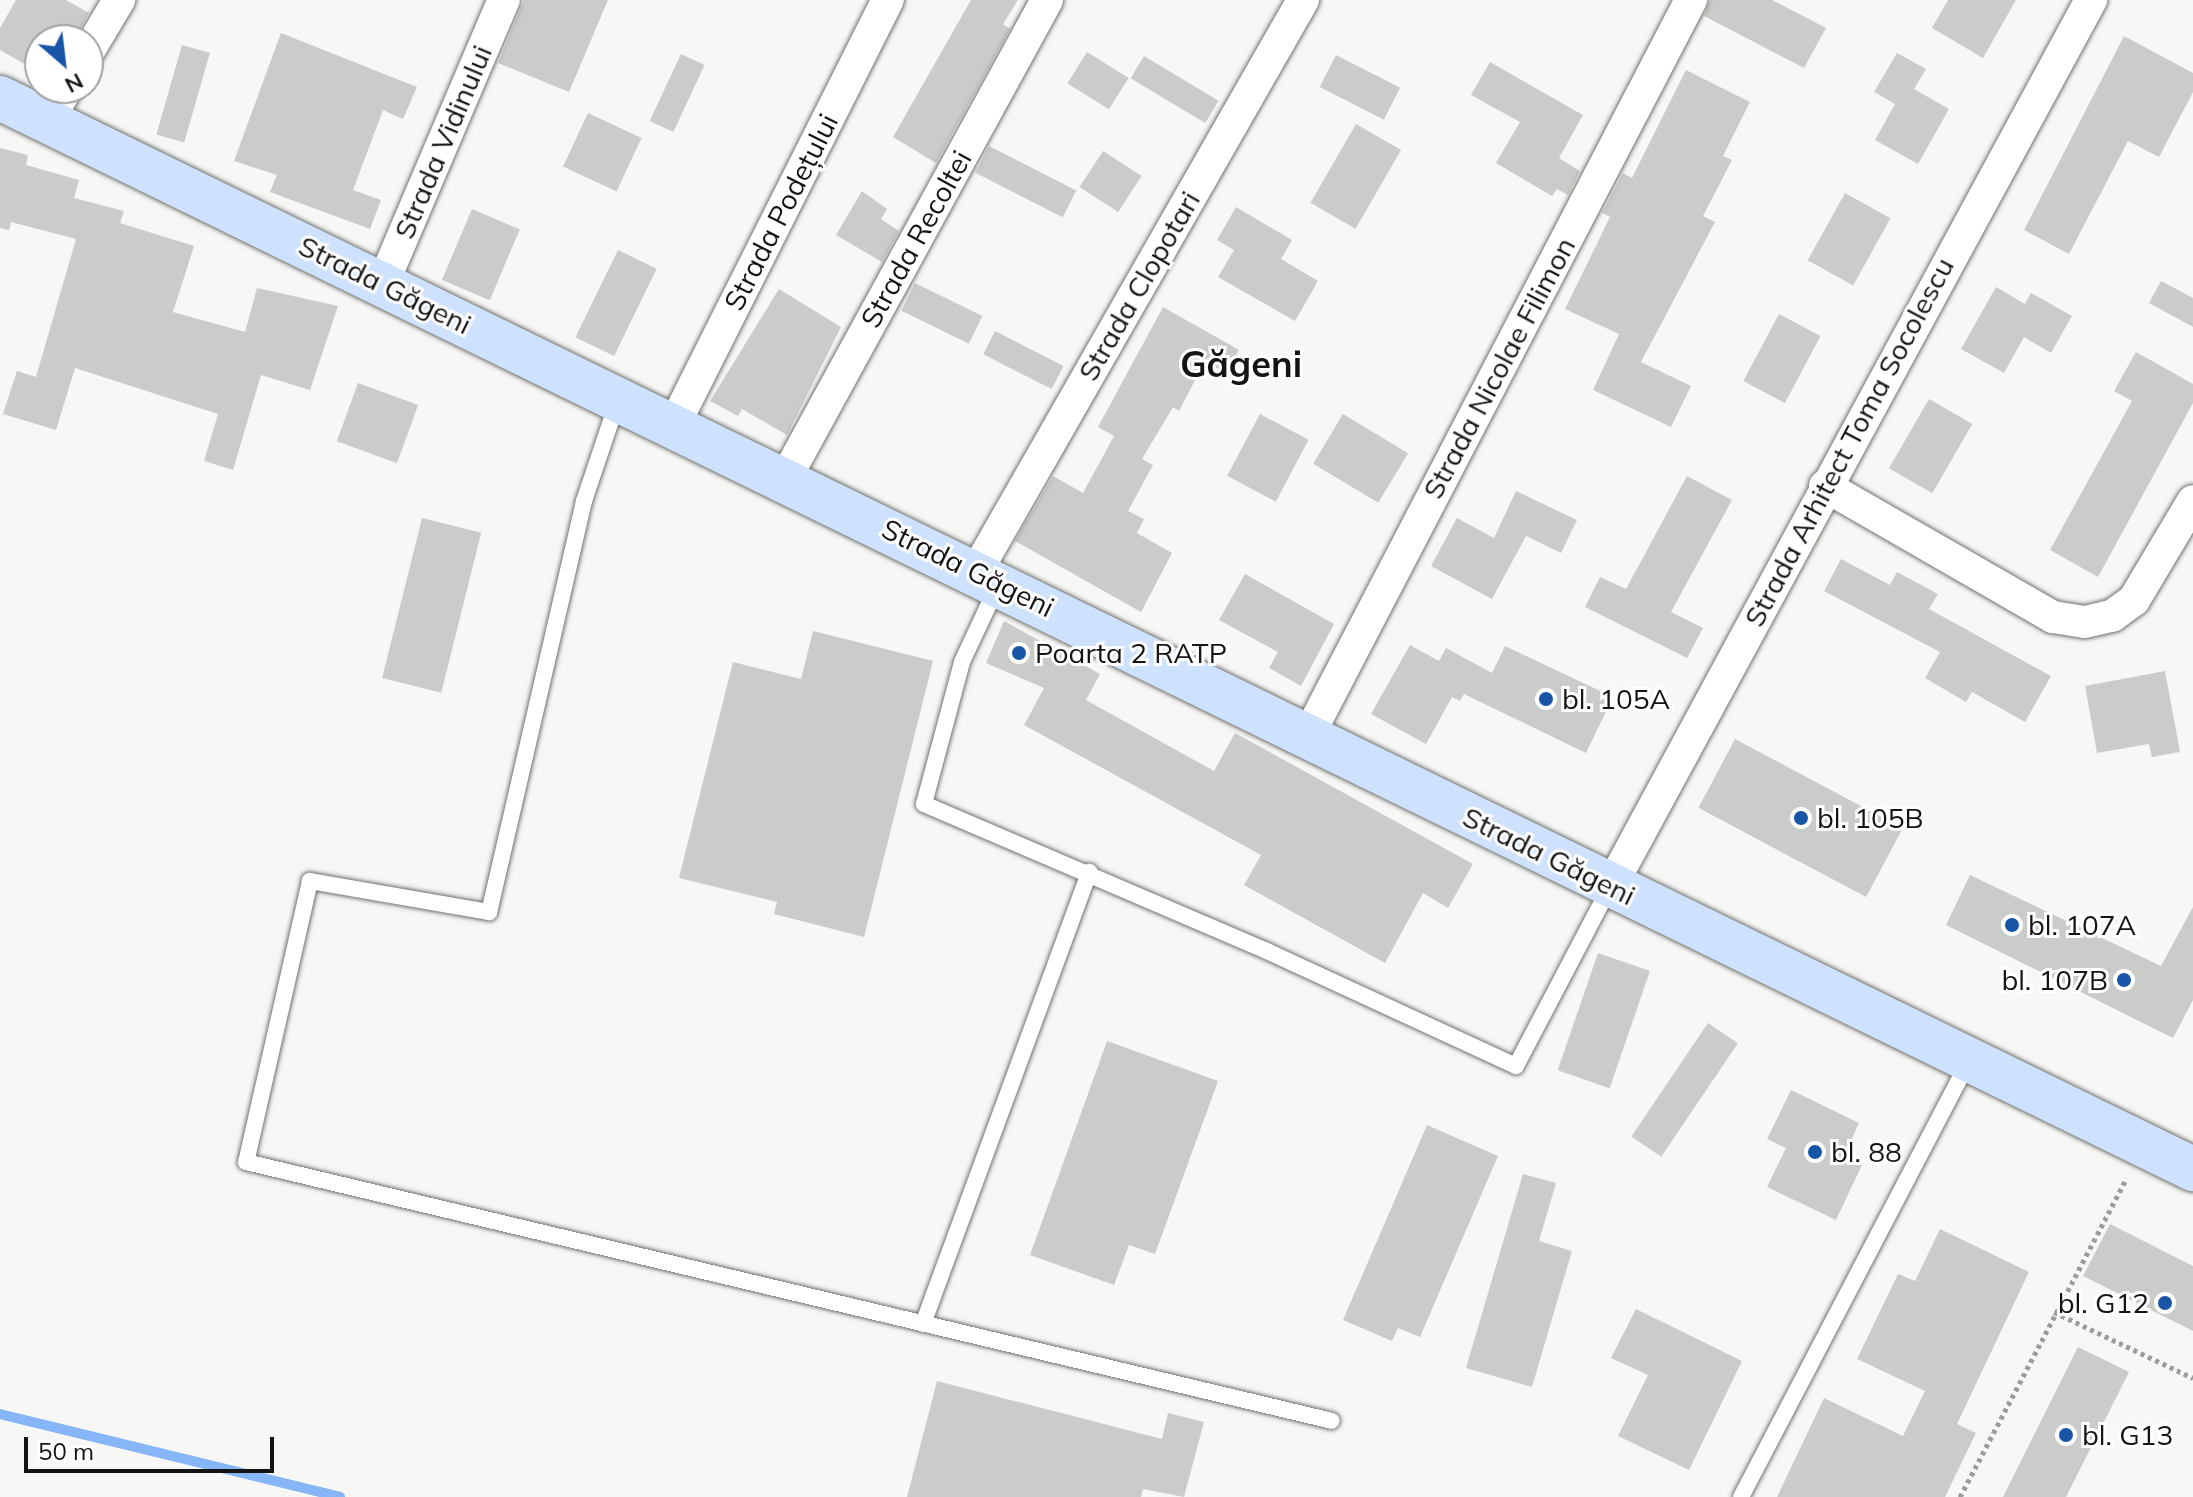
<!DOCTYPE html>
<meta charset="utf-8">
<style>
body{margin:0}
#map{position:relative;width:2193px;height:1497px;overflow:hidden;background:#f7f8f6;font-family:Mulish,sans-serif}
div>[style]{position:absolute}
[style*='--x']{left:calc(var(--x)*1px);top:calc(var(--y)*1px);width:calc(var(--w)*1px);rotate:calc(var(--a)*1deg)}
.stream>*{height:10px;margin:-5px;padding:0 5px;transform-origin:5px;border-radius:5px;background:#86b5f8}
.building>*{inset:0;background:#caccc9;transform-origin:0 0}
.path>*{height:5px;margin-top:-2.5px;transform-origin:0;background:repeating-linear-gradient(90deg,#9b9c9b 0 4px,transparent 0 8px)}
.roads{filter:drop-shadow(0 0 2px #71726f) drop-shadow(0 0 2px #71726f)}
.lane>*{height:16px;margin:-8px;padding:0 8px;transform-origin:8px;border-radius:8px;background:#fff}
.street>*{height:32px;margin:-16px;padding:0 16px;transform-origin:16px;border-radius:16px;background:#fff}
.secondary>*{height:44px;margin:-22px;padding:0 22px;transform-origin:22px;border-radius:22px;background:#cee2fe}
.dots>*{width:22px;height:22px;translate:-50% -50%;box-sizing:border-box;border:4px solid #fff;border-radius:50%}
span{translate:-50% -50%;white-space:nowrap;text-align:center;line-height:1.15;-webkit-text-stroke:6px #fff;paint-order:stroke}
.street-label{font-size:28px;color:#131413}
.poi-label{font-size:28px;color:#131413}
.left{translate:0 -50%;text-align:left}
.right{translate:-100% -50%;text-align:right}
.district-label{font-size:36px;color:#131413;font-weight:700}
.north{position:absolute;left:24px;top:24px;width:80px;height:80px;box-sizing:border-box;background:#fff;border:2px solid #a1a1a1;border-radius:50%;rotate:152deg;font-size:22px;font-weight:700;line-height:32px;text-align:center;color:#131413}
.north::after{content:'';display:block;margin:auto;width:28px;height:36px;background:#1855a6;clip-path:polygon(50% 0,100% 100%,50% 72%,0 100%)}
.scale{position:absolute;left:24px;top:1437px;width:250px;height:36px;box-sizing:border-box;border:4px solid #131413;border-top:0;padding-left:10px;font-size:24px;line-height:28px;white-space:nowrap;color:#131413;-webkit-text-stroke:6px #fff;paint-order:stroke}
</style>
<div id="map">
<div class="stream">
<i style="--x:0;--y:1414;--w:350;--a:13.7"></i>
</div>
<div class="building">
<i style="clip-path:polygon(16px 0,66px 0,89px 13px,73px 40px,40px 40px,40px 73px,0 50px,0 28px)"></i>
<i style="clip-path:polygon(524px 0,608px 0,569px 92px,498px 63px)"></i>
<i style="clip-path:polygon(971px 0,1018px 0,1003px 24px,1010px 29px,936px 163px,893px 137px)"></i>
<i style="clip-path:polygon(1710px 0,1772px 0,1826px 28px,1804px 68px,1704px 16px)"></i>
<i style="clip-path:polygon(1948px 0,2016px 0,1983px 58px,1932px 28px)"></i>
<i style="clip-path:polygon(281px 33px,417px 87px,403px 119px,383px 110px,353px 190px,381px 200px,370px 229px,270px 192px,277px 175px,234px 161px)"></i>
<i style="clip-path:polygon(2124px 36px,2193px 73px,2193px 92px,2159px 157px,2128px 141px,2069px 254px,2024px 230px)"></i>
<i style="left:182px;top:45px;width:29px;height:93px;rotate:16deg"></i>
<i style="left:1087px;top:52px;width:49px;height:37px;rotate:32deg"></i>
<i style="clip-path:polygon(1897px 53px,1926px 69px,1914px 89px,1949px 109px,1918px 164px,1875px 140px,1895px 104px,1874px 92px)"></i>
<i style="left:681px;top:54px;width:26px;height:74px;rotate:25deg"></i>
<i style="left:1336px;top:55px;width:72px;height:36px;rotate:27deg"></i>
<i style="left:1144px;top:56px;width:87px;height:26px;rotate:31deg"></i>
<i style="clip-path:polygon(1490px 62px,1583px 115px,1559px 158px,1580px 171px,1568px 195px,1557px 189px,1552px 196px,1496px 163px,1520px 122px,1471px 95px)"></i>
<i style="clip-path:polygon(1686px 70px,1750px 102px,1723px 156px,1732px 160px,1703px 216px,1715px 222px,1641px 362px,1691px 386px,1671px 427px,1593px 390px,1619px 334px,1565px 309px,1610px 217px,1602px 213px,1623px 173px,1632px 178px)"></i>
<i style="left:588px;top:113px;width:59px;height:59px;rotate:25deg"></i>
<i style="left:1356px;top:124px;width:52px;height:91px;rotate:30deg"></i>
<i style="left:989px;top:146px;width:98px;height:30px;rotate:27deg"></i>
<i style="clip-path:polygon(0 148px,28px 155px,26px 165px,79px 180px,74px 198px,124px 211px,120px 223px,194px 246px,173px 312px,245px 332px,257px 288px,338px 306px,310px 390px,261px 375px,233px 470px,204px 461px,218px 414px,75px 368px,56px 430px,3px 414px,17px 371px,36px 377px,76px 239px,11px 222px,9px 230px,0 228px)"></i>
<i style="left:1103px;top:151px;width:46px;height:43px;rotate:33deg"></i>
<i style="clip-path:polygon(862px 191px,887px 209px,881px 219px,899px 231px,882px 262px,836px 235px)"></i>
<i style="left:1845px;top:193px;width:52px;height:77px;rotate:29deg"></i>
<i style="clip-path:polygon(1236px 207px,1292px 240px,1281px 259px,1318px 281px,1295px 321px,1218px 277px,1234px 250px,1217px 240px)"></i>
<i style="left:472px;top:209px;width:52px;height:77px;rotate:23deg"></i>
<i style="left:618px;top:250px;width:43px;height:97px;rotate:26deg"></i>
<i style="clip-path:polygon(2161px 281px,2193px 298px,2193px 327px,2149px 303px)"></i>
<i style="left:915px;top:283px;width:75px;height:31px;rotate:26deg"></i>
<i style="clip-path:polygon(1996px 287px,2025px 304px,2031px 293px,2072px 316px,2051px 353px,2024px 337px,2004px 373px,1961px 349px)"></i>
<i style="clip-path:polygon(779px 289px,841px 327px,787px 435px,742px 409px,738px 416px,710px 401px)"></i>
<i style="clip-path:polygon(1163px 307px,1239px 350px,1226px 373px,1205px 361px,1179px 411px,1173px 407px,1142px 459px,1153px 465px,1128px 511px,1144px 519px,1137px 533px,1172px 553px,1141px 612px,1015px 541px,1053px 476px,1083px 493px,1114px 436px,1098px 427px)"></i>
<i style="left:1779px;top:314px;width:47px;height:76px;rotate:28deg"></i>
<i style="left:995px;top:331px;width:77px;height:26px;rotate:27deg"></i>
<i style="clip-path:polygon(2136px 352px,2193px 384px,2193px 403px,2098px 577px,2050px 550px,2132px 401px,2114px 391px)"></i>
<i style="left:358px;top:383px;width:64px;height:62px;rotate:20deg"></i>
<i style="left:1929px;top:399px;width:50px;height:80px;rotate:30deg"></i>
<i style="left:1260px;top:414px;width:55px;height:70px;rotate:28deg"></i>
<i style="left:1343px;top:414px;width:76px;height:58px;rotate:31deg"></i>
<i style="clip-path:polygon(1687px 476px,1732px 500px,1671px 612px,1703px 628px,1687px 658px,1585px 607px,1600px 577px,1626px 589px)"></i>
<i style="clip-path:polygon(1516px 491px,1577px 520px,1561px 553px,1526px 536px,1492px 599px,1431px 566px,1457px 518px,1494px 538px)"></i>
<i style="left:422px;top:518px;width:61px;height:165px;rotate:14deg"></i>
<i style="clip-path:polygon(1841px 559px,1890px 585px,1897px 572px,1938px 594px,1929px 609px,2051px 676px,2025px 722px,1972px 692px,1966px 702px,1925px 678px,1940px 652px,1824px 591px)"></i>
<i style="clip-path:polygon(1245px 574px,1334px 624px,1301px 686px,1269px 668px,1278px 652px,1219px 620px)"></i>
<i style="clip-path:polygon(1004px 621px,1100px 674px,1086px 700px,1214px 771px,1235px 733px,1473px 864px,1448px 908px,1423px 893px,1385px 963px,1244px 885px,1261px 855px,1024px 725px,1044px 688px,986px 663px)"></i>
<i style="clip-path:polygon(813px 631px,933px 661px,864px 937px,774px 914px,777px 902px,679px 878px,733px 662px,801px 679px)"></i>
<i style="clip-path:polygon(1410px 645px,1439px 661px,1446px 648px,1492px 673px,1505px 646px,1613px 697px,1586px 753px,1464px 694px,1460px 701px,1452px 697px,1426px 744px,1371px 714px)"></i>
<i style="clip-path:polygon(2165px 671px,2180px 752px,2152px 757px,2149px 744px,2097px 753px,2085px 686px)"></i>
<i style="left:1735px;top:739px;width:190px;height:78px;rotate:28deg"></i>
<i style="clip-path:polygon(1970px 875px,2161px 966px,2193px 907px,2193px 1000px,2173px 1038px,1946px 925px)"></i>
<i style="left:1598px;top:953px;width:55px;height:124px;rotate:19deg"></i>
<i style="left:1708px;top:1023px;width:36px;height:137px;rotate:34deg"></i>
<i style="clip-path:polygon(1107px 1041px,1218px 1081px,1155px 1254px,1129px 1245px,1114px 1285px,1030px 1255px)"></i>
<i style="clip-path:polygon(1791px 1090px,1859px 1123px,1844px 1156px,1862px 1165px,1836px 1220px,1767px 1187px,1786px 1148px,1767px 1139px)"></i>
<i style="clip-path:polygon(1427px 1125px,1498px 1156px,1420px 1337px,1398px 1328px,1392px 1341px,1343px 1320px)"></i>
<i style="clip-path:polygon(1523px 1174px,1556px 1183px,1539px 1241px,1572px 1251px,1532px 1387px,1466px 1368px)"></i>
<i style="clip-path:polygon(2110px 1224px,2193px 1266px,2193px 1331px,2083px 1276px)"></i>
<i style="clip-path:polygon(1940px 1229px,2029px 1272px,1957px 1424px,1976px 1433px,1945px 1497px,1777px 1497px,1824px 1398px,1903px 1436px,1925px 1391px,1857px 1359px,1898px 1274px,1915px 1281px)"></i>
<i style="clip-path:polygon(1636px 1309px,1742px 1361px,1689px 1470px,1618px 1436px,1648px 1375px,1611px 1358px)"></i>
<i style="clip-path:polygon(2078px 1347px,2129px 1372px,2066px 1497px,2003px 1497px)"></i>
<i style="clip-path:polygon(937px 1381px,1162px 1439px,1168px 1413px,1204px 1422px,1184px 1497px,1143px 1489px,1141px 1497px,907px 1497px)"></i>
</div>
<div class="path">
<i style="--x:2054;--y:1312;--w:154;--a:25.4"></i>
<i style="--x:1960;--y:1497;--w:360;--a:-62.4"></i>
</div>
<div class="roads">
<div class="lane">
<i style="--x:618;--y:400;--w:107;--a:108.6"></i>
<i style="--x:584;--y:501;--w:422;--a:103"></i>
<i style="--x:489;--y:912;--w:182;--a:-170.2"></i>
<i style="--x:310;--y:881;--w:288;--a:102.8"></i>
<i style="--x:246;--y:1162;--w:1116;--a:13.41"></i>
<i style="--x:998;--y:585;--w:85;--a:115.1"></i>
<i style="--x:962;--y:662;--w:147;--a:105"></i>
<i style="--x:924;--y:804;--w:373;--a:23.2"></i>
<i style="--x:1267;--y:951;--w:274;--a:24.8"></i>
<i style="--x:1516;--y:1066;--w:202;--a:-62.3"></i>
<i style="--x:923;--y:1324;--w:482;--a:-69.8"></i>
<i style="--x:1741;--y:1497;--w:491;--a:-62.4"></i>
</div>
<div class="street">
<i style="--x:88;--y:52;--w:61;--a:-59.2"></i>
<i style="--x:47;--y:122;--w:39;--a:-60"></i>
<i style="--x:383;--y:283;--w:308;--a:-66.9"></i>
<i style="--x:674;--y:425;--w:476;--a:-63.3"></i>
<i style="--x:785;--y:479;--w:546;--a:-61.32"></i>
<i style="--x:1825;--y:486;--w:263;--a:29.9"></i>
<i style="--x:2053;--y:617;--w:32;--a:9"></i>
<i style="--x:2085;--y:622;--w:28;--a:-13"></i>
<i style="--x:2112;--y:616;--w:27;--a:-36"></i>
<i style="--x:2134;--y:600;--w:115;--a:-59.2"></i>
<i style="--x:976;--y:572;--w:659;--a:-60.24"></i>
<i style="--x:1308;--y:736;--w:830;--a:-62.51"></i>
<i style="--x:1611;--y:886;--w:1008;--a:-61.55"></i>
</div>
<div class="secondary">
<i style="--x:0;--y:98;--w:2441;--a:26.03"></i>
</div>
</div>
<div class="dots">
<i style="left:1019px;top:653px;background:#1855a6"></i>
<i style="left:1546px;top:699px;background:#1855a6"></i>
<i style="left:1801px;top:818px;background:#1855a6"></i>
<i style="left:2012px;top:925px;background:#1855a6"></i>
<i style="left:2124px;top:980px;background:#1855a6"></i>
<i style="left:1815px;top:1152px;background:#1855a6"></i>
<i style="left:2165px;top:1303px;background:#1855a6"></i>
<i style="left:2066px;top:1435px;background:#1855a6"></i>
</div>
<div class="street-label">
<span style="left:443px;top:142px;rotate:-67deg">Strada Vidinului</span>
<span style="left:781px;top:212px;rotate:-63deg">Strada Podețului</span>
<span style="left:916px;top:239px;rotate:-61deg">Strada Recoltei</span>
<span style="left:385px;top:285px;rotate:26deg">Strada Găgeni</span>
<span style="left:1139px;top:286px;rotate:-60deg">Strada Clopotari</span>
<span style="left:1499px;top:368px;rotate:-62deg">Strada Nicolae Filimon</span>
<span style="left:1849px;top:442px;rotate:-62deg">Strada Arhitect Toma Socolescu</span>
<span style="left:968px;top:568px;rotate:26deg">Strada Găgeni</span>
<span style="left:1549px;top:856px;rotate:26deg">Strada Găgeni</span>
</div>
<div class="poi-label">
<span class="left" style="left:1035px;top:653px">Poarta 2 RATP</span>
<span class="left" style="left:1562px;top:699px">bl. 105A</span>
<span class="left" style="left:1817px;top:818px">bl. 105B</span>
<span class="left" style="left:2028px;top:925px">bl. 107A</span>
<span class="right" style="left:2108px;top:980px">bl. 107B</span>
<span class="left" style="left:1831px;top:1152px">bl. 88</span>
<span class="right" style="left:2149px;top:1303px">bl. G12</span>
<span class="left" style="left:2082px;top:1435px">bl. G13</span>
</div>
<div class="district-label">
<span style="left:1241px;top:364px">Găgeni</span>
</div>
<div class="north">N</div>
<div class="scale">50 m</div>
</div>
